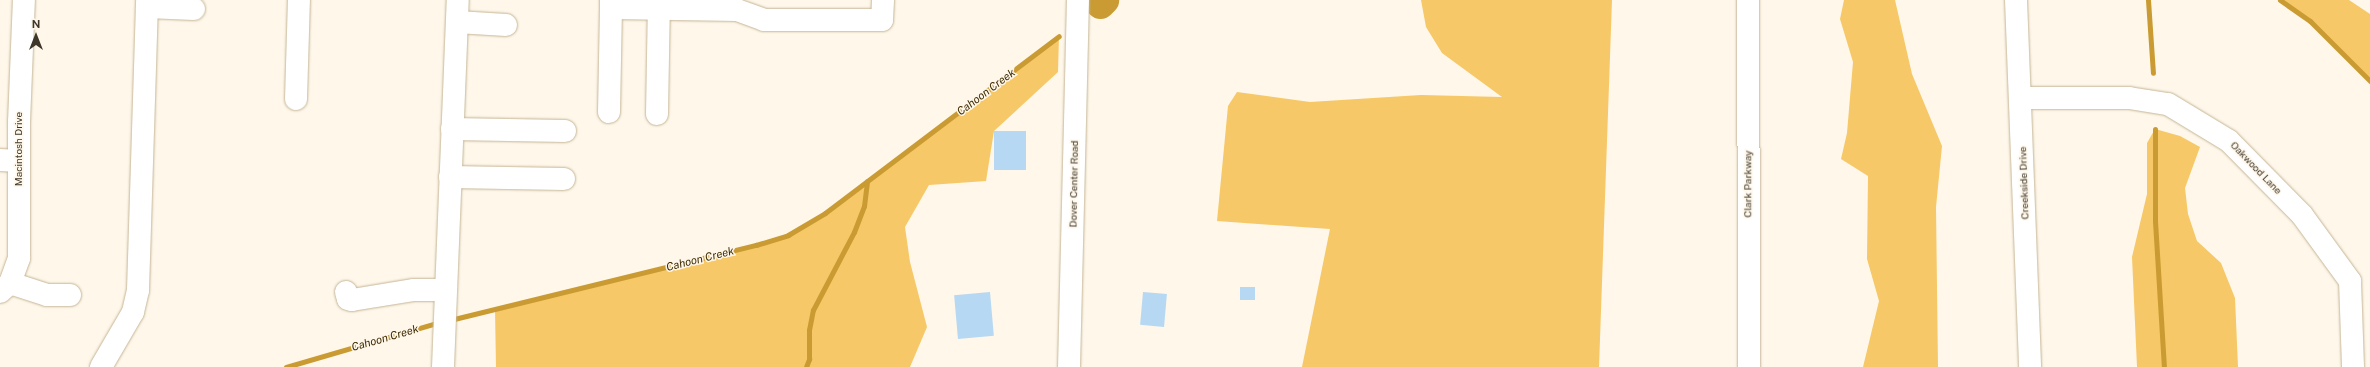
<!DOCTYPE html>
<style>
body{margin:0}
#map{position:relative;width:2370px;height:367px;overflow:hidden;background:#fef7ea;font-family:"Public Sans",sans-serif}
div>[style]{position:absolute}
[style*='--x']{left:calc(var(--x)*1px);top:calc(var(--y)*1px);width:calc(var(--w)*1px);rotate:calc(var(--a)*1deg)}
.green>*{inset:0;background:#f6c867}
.stream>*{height:5px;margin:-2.5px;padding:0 2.5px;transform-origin:2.5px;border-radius:2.5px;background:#c99b32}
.river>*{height:29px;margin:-14.5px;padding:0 14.5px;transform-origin:14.5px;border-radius:14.5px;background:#c99b32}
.building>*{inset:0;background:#b6d8f3;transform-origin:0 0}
.roads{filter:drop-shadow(0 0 1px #c5b595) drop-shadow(0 0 1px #c5b595)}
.minor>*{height:22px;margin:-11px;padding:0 11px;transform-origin:11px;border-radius:11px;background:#fff}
span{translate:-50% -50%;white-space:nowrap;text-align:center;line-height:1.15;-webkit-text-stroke:3px #fef7ea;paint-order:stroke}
.street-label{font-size:10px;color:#3d3629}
.water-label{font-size:11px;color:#3f2c00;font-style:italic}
.north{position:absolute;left:16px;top:16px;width:40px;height:40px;-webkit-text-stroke:3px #fef7ea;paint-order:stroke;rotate:0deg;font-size:11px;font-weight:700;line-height:16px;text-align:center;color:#3d3629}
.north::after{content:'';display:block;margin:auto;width:14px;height:18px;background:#3d3629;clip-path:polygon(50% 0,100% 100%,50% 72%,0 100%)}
</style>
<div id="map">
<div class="green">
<i style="clip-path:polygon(1421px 0,1612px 0,1599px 367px,1302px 367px,1330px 229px,1217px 221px,1228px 106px,1237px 92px,1310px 102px,1421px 95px,1502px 97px,1442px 53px,1426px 27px)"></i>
<i style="clip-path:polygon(1844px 0,1895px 0,1912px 74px,1942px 146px,1936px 207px,1938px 367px,1863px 367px,1879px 301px,1867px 259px,1868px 176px,1841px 159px,1847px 133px,1853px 62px,1840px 19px)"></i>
<i style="clip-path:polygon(2280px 0,2349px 0,2370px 14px,2370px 81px,2310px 21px)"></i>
<i style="clip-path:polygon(1059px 36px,1058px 72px,994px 131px,986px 181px,929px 185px,905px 227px,910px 262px,927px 327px,910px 367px,496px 367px,495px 309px,756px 245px,788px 235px,825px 213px)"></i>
<i style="clip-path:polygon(2155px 129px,2180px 136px,2200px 147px,2185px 188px,2188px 214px,2197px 241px,2221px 263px,2235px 298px,2238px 367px,2137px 367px,2132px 257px,2147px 194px,2147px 143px)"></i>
</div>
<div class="stream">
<i style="--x:2148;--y:0;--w:73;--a:86.1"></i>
<i style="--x:2280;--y:0;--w:37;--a:35"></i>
<i style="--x:2310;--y:21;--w:85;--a:45"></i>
<i style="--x:2155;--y:129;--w:92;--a:90"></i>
<i style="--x:2155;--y:221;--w:146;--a:86.5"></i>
<i style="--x:450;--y:320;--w:315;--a:-13.8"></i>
<i style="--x:756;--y:245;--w:34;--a:-17"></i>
<i style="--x:788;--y:235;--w:43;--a:-30.7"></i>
<i style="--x:825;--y:213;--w:293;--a:-37.1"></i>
<i style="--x:286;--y:367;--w:160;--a:-16.3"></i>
<i style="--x:806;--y:367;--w:9;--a:-69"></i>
<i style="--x:809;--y:359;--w:29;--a:-90"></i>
<i style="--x:809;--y:330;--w:20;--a:-79"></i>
<i style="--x:813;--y:310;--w:88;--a:-62.3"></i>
<i style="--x:854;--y:232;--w:28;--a:-69"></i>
<i style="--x:864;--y:206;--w:25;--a:-83"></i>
</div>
<div class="river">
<i style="--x:1100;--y:4;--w:6;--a:-45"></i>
</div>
<div class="building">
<i style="left:994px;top:131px;width:32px;height:39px"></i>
<i style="left:1240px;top:287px;width:15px;height:13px"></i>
<i style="left:990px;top:292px;width:44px;height:36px;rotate:85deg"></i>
<i style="left:1143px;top:292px;width:24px;height:33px;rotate:5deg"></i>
</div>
<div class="roads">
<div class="minor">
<i style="--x:611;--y:0;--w:8;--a:90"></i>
<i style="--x:611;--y:8;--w:126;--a:0.9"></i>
<i style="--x:737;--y:10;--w:29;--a:20"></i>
<i style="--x:764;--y:20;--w:118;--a:0"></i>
<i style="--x:882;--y:20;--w:20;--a:-87"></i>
<i style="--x:1748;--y:0;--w:367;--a:89.8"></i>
<i style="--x:2016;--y:0;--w:367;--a:87.8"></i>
<i style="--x:147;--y:7;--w:47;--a:2.4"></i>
<i style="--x:457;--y:22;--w:49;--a:3.5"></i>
<i style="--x:2020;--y:98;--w:109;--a:0"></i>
<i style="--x:2129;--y:98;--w:39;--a:9"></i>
<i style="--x:2168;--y:104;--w:71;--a:31.2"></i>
<i style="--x:2229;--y:141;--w:104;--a:45.4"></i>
<i style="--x:2302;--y:215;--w:82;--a:54"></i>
<i style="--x:2350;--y:281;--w:86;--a:88"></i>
<i style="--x:296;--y:99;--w:99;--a:-88.3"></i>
<i style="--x:609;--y:112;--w:104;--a:-88.9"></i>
<i style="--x:657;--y:114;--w:114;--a:-89"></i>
<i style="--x:452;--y:129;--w:113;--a:1"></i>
<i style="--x:0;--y:160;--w:19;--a:3"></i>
<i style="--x:450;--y:177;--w:114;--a:1"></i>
<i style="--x:10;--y:283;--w:39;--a:18"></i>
<i style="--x:47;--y:295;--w:23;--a:0"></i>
<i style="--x:0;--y:292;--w:13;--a:-42"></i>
<i style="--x:10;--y:283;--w:27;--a:-70"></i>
<i style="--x:19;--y:258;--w:136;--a:-90"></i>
<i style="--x:19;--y:122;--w:122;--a:-87.7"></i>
<i style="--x:346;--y:292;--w:7;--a:74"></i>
<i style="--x:348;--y:299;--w:4;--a:14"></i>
<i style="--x:352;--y:300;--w:63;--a:-9.2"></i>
<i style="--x:414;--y:290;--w:31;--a:0"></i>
<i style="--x:101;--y:367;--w:64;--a:-59.8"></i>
<i style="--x:133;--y:312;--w:23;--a:-77"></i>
<i style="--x:138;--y:290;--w:290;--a:-88.2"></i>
<i style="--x:443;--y:367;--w:367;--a:-87.7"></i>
<i style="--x:1069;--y:367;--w:367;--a:-88.6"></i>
</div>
</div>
<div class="street-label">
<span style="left:19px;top:149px;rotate:-90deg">Macintosh Drive</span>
<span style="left:2256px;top:168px;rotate:46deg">Oakwood Lane</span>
<span style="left:2024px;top:183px;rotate:-92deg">Creekside Drive</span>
<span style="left:1074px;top:184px;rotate:-89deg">Dover Center Road</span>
<span style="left:1748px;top:184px;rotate:-90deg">Clark Parkway</span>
</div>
<div class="water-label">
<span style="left:986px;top:92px;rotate:-37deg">Cahoon Creek</span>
<span style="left:700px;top:259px;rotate:-14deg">Cahoon Creek</span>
<span style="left:385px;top:338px;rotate:-16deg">Cahoon Creek</span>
</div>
<div class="north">N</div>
</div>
